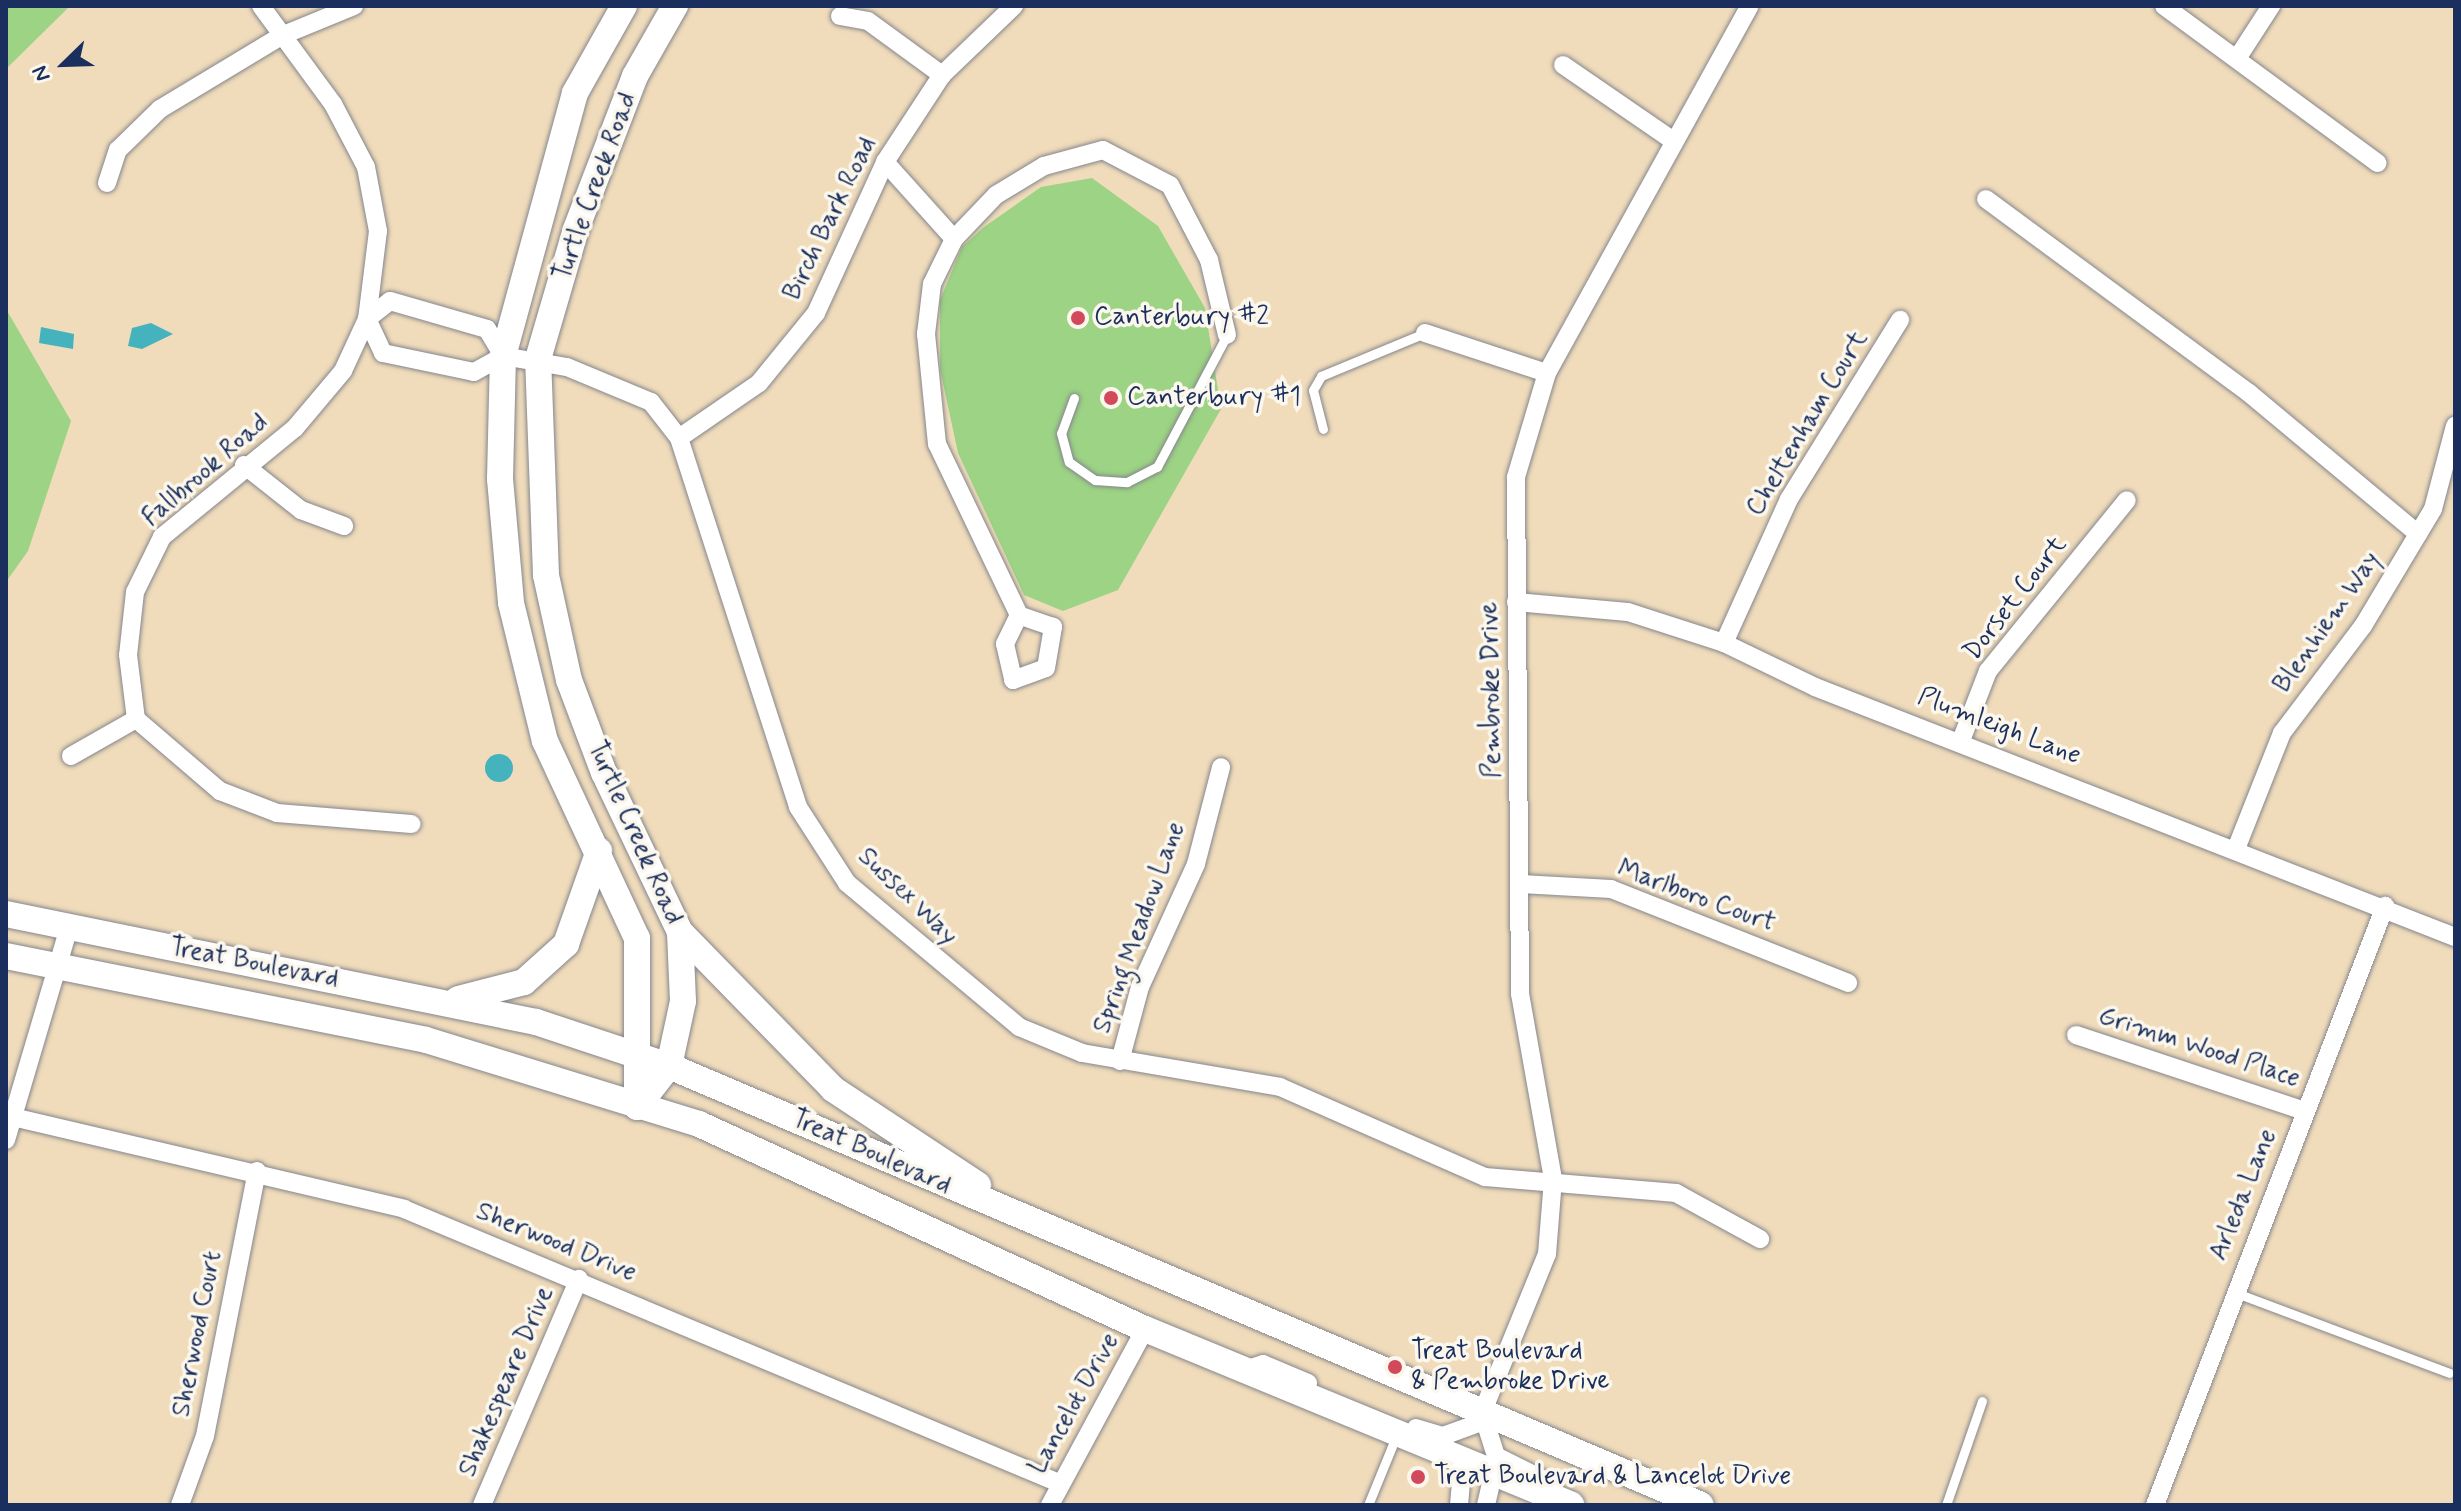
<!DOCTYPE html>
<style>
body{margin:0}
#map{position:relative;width:2461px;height:1511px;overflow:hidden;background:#f0dcbb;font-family:Mynerve,sans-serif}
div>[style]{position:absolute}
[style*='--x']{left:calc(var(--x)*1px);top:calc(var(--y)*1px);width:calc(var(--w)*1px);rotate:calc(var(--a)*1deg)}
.green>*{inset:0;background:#9cd384}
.water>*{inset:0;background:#44b3bd}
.round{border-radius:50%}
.roads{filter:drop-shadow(0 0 2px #86868c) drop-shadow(0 0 2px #86868c)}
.lane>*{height:9px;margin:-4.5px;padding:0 4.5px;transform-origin:4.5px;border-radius:4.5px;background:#fff}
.street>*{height:18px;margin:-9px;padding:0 9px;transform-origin:9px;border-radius:9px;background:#fff}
.secondary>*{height:26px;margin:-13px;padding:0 13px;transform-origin:13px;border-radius:13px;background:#fff}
.dots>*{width:22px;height:22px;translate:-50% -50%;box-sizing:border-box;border:4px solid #fbf7ec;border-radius:50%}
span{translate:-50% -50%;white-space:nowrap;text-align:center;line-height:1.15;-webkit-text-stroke:7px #fbf7ec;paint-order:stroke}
.street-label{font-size:26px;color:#1b2f5e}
.poi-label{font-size:26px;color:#1b2f5e}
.left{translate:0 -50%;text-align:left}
.frame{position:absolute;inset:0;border:8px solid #1b2f5e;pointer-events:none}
.north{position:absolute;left:24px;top:24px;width:80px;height:80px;-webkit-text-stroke:6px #fbf7ec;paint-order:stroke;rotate:247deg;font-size:22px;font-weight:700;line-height:32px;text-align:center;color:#1b2f5e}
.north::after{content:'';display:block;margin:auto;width:28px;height:36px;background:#1b2f5e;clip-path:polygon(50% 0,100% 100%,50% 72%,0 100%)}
</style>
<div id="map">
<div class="green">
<i style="clip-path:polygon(6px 6px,70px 6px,6px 69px)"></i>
<i style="clip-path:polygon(1092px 178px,1158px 226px,1205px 308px,1221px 409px,1118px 590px,1063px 611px,1024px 595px,958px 453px,940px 369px,940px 300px,962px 247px,984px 227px,1041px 187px)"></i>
<i style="clip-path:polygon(6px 309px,71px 421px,28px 551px,6px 582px)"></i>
</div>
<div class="water">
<i style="clip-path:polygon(151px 323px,173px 334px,142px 349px,128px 346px,132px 328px)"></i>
<i style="clip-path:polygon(41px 327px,74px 334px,73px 349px,39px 343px)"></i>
<i class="round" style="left:485px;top:754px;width:28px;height:28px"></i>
</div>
<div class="roads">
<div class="lane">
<i style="--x:1074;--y:398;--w:37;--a:110"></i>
<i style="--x:1061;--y:433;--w:30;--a:75"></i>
<i style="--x:1069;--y:462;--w:32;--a:35"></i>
<i style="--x:1095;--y:480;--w:32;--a:4"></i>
<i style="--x:1127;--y:482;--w:34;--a:-27"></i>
<i style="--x:1157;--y:467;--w:149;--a:-62.1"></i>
<i style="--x:1323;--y:429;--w:40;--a:-104.4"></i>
<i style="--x:1313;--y:390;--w:16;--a:-60"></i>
<i style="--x:1321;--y:376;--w:113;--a:-22.5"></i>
<i style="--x:2234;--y:1292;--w:230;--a:20.6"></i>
<i style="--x:1368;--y:1505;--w:77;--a:-67.8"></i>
<i style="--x:1946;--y:1505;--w:110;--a:-70.9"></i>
</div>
<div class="street">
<i style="--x:261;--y:6;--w:122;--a:53.7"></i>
<i style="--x:333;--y:104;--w:71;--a:62.4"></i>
<i style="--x:366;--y:167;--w:65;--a:79.4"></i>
<i style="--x:378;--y:231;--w:89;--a:97.1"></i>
<i style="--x:367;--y:319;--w:57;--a:114.8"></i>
<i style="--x:343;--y:371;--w:75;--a:130.1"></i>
<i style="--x:295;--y:428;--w:172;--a:140.7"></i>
<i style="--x:162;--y:537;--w:61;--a:116.1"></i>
<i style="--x:135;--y:592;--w:63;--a:96.3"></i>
<i style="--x:128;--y:655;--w:64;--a:82.9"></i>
<i style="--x:136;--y:719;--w:111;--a:40.6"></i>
<i style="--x:220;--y:791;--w:61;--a:21.1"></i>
<i style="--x:277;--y:813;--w:135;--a:4.7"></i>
<i style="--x:2164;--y:6;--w:265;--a:36.3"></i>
<i style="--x:840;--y:16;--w:28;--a:10"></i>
<i style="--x:868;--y:21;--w:92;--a:36.1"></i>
<i style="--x:2238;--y:57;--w:61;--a:-57.1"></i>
<i style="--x:1563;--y:65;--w:132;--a:34.5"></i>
<i style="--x:885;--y:162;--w:103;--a:48.1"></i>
<i style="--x:107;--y:183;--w:35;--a:-72"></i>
<i style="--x:118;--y:150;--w:59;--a:-44.3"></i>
<i style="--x:160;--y:109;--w:141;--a:-31.1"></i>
<i style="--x:281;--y:36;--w:79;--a:-22.3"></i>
<i style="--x:1986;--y:199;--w:327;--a:36.4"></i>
<i style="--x:2249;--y:393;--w:220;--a:39.8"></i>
<i style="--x:390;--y:301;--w:101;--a:16.1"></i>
<i style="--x:487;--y:329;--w:31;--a:59"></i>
<i style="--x:503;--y:356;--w:33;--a:151"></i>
<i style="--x:474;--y:372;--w:93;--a:-168.2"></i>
<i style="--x:383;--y:353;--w:38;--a:-115"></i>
<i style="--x:367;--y:319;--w:29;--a:-38"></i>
<i style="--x:1425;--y:333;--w:128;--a:18.2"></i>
<i style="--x:503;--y:356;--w:65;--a:9.8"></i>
<i style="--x:567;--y:367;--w:91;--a:22.6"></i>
<i style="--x:651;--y:402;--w:46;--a:52.1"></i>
<i style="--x:679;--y:438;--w:388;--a:72.1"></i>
<i style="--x:798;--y:807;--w:90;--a:57.2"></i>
<i style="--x:847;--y:883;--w:224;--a:39.9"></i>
<i style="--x:1019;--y:1027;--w:68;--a:22.4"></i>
<i style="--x:1082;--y:1053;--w:201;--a:9.7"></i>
<i style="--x:1280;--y:1087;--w:224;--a:23.7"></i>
<i style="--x:1485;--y:1177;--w:192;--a:4.8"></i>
<i style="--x:1676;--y:1193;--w:96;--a:28.7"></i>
<i style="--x:679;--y:438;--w:97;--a:-34.5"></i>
<i style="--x:759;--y:383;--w:90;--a:-50.8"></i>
<i style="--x:816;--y:313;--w:166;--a:-65.4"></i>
<i style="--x:885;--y:162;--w:104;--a:-56.8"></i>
<i style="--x:942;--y:75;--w:100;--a:-43.8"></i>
<i style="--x:244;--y:465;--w:73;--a:38.3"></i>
<i style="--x:301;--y:510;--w:46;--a:20.4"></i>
<i style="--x:1516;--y:602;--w:112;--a:5.1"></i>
<i style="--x:1628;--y:612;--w:101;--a:17.9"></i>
<i style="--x:1724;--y:643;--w:101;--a:25.8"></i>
<i style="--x:1815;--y:687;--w:687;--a:21.34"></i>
<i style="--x:1019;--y:615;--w:32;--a:116"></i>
<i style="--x:1005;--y:644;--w:37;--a:77"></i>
<i style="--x:1013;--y:680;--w:35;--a:-20"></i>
<i style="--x:1046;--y:668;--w:42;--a:-80.3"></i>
<i style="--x:1053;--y:627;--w:36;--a:-161"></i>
<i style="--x:1019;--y:615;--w:190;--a:-115.6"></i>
<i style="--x:937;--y:444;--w:111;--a:-95.7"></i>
<i style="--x:926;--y:334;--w:50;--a:-83.2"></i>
<i style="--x:932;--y:284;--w:50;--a:-63.9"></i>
<i style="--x:954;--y:239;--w:61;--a:-46.3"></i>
<i style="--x:996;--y:195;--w:56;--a:-31.1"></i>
<i style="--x:1044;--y:166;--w:61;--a:-15.2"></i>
<i style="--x:1103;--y:150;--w:76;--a:27.6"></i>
<i style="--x:1170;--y:185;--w:85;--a:62.5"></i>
<i style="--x:1209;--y:260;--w:77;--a:76.5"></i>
<i style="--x:1724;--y:643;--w:158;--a:-65.7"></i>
<i style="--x:1789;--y:499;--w:211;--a:-58.2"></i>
<i style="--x:1962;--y:738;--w:72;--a:-68.8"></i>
<i style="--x:1988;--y:671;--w:220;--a:-50.9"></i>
<i style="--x:71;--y:756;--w:75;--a:-29.6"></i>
<i style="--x:2236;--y:849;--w:125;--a:-68.4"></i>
<i style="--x:2282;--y:733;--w:134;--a:-52.9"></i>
<i style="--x:2363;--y:626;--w:136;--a:-59.1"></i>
<i style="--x:2433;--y:509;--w:86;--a:-75.2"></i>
<i style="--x:1521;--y:884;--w:90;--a:3.2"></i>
<i style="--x:1611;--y:889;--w:255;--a:21.6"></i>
<i style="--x:2076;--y:1035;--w:241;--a:18.4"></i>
<i style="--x:1120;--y:1061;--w:77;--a:-74.9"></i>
<i style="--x:1140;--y:987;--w:135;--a:-65.5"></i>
<i style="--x:1196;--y:864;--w:100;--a:-75.5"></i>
<i style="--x:13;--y:1117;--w:402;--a:13.2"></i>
<i style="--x:404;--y:1209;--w:710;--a:22.7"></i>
<i style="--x:6;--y:1140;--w:222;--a:-73.5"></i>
<i style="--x:1245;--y:1370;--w:19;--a:-18"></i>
<i style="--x:1263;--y:1364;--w:49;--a:22.9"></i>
<i style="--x:1483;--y:1415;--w:43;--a:72.4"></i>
<i style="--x:1496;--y:1456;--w:60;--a:26.6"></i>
<i style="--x:1550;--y:1483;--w:18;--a:63"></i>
<i style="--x:1416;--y:1428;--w:28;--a:17"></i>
<i style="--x:1443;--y:1436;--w:37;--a:-20"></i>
<i style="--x:1478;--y:1423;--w:183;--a:-67.8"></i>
<i style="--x:1547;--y:1254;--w:75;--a:-85.4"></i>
<i style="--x:1553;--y:1179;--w:188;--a:-100.1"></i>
<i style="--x:1520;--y:994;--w:517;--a:-90.44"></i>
<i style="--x:1516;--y:477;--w:109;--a:-73.4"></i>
<i style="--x:1547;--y:373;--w:419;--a:-61.1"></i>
<i style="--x:180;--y:1505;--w:73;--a:-70.1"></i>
<i style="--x:205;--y:1436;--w:270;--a:-78.9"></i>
<i style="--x:482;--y:1505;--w:246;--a:-66.8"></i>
<i style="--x:1050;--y:1505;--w:200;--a:-61.6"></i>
<i style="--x:1459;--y:1505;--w:46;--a:-85"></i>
<i style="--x:1486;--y:1505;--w:35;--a:-77"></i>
<i style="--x:2155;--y:1505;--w:642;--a:-68.99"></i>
</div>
<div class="secondary">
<i style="--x:624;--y:6;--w:100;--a:119.4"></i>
<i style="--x:575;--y:93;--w:273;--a:105.3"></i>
<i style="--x:503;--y:356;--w:123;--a:91.4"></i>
<i style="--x:500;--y:479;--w:124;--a:84.9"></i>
<i style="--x:511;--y:603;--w:142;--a:76.2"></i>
<i style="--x:545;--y:741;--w:217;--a:65"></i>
<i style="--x:637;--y:938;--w:169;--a:90"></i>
<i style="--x:6;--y:914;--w:541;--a:11.52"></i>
<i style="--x:536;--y:1022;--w:140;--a:18.3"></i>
<i style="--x:669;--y:1066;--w:1121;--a:23.04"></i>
<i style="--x:680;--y:932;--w:219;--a:45.7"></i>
<i style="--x:833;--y:1089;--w:174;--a:33.5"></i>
<i style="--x:6;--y:956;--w:428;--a:11.3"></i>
<i style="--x:426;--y:1040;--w:286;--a:17.1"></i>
<i style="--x:699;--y:1124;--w:491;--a:24.7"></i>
<i style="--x:1145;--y:1329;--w:461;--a:22.4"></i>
<i style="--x:458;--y:999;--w:68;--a:-14.4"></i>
<i style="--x:524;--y:982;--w:57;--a:-42.1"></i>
<i style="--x:566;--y:944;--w:99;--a:-70.5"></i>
<i style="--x:637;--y:1107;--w:52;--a:-52"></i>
<i style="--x:669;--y:1066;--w:66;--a:-77.8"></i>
<i style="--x:683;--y:1001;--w:69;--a:-92.5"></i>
<i style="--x:680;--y:932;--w:176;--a:-115.5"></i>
<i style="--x:604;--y:773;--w:99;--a:-110.6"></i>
<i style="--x:569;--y:680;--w:107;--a:-102.4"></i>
<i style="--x:546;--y:575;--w:216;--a:-92.1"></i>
<i style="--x:538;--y:359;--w:135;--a:-73.7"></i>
<i style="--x:576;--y:229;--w:164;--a:-68.9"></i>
<i style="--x:635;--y:76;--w:81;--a:-60.3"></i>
</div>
</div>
<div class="dots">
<i style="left:1078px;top:318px;background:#d1495b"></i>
<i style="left:1111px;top:398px;background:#d1495b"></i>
<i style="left:1395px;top:1367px;background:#d1495b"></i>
<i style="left:1418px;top:1477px;background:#d1495b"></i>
</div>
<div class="street-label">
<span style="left:596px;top:187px;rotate:-70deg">Turtle Creek Road</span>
<span style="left:831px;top:219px;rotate:-64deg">Birch Bark Road</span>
<span style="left:1808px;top:424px;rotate:-59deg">Cheltenham Court</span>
<span style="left:206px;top:471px;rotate:-41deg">Fallbrook Road</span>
<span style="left:2016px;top:599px;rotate:-52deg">Dorset Court</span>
<span style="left:2328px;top:623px;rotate:-55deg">Blenhiem Way</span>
<span style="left:1492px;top:690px;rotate:-91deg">Pembroke Drive</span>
<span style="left:1999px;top:727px;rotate:21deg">Plumleigh Lane</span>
<span style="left:634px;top:833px;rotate:66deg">Turtle Creek Road</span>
<span style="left:907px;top:897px;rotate:44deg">Sussex Way</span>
<span style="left:1696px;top:897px;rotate:20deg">Marlboro Court</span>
<span style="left:1140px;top:928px;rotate:-70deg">Spring Meadow Lane</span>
<span style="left:254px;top:964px;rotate:11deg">Treat Boulevard</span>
<span style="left:2199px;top:1048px;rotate:18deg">Grimm Wood Place</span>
<span style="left:871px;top:1153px;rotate:24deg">Treat Boulevard</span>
<span style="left:2244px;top:1195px;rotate:-68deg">Arleda Lane</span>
<span style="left:556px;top:1243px;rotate:22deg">Sherwood Drive</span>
<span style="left:198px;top:1334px;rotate:-79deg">Sherwood Court</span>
<span style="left:507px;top:1382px;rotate:-67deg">Shakespeare Drive</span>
<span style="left:1075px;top:1404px;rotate:-61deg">Lancelot Drive</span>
</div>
<div class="poi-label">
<span class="left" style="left:1094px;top:318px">Canterbury #2</span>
<span class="left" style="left:1127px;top:398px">Canterbury #1</span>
<span class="left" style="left:1411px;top:1367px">Treat Boulevard<br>&amp; Pembroke Drive</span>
<span class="left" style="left:1434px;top:1477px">Treat Boulevard &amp; Lancelot Drive</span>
</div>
<div class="frame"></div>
<div class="north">N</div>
</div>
